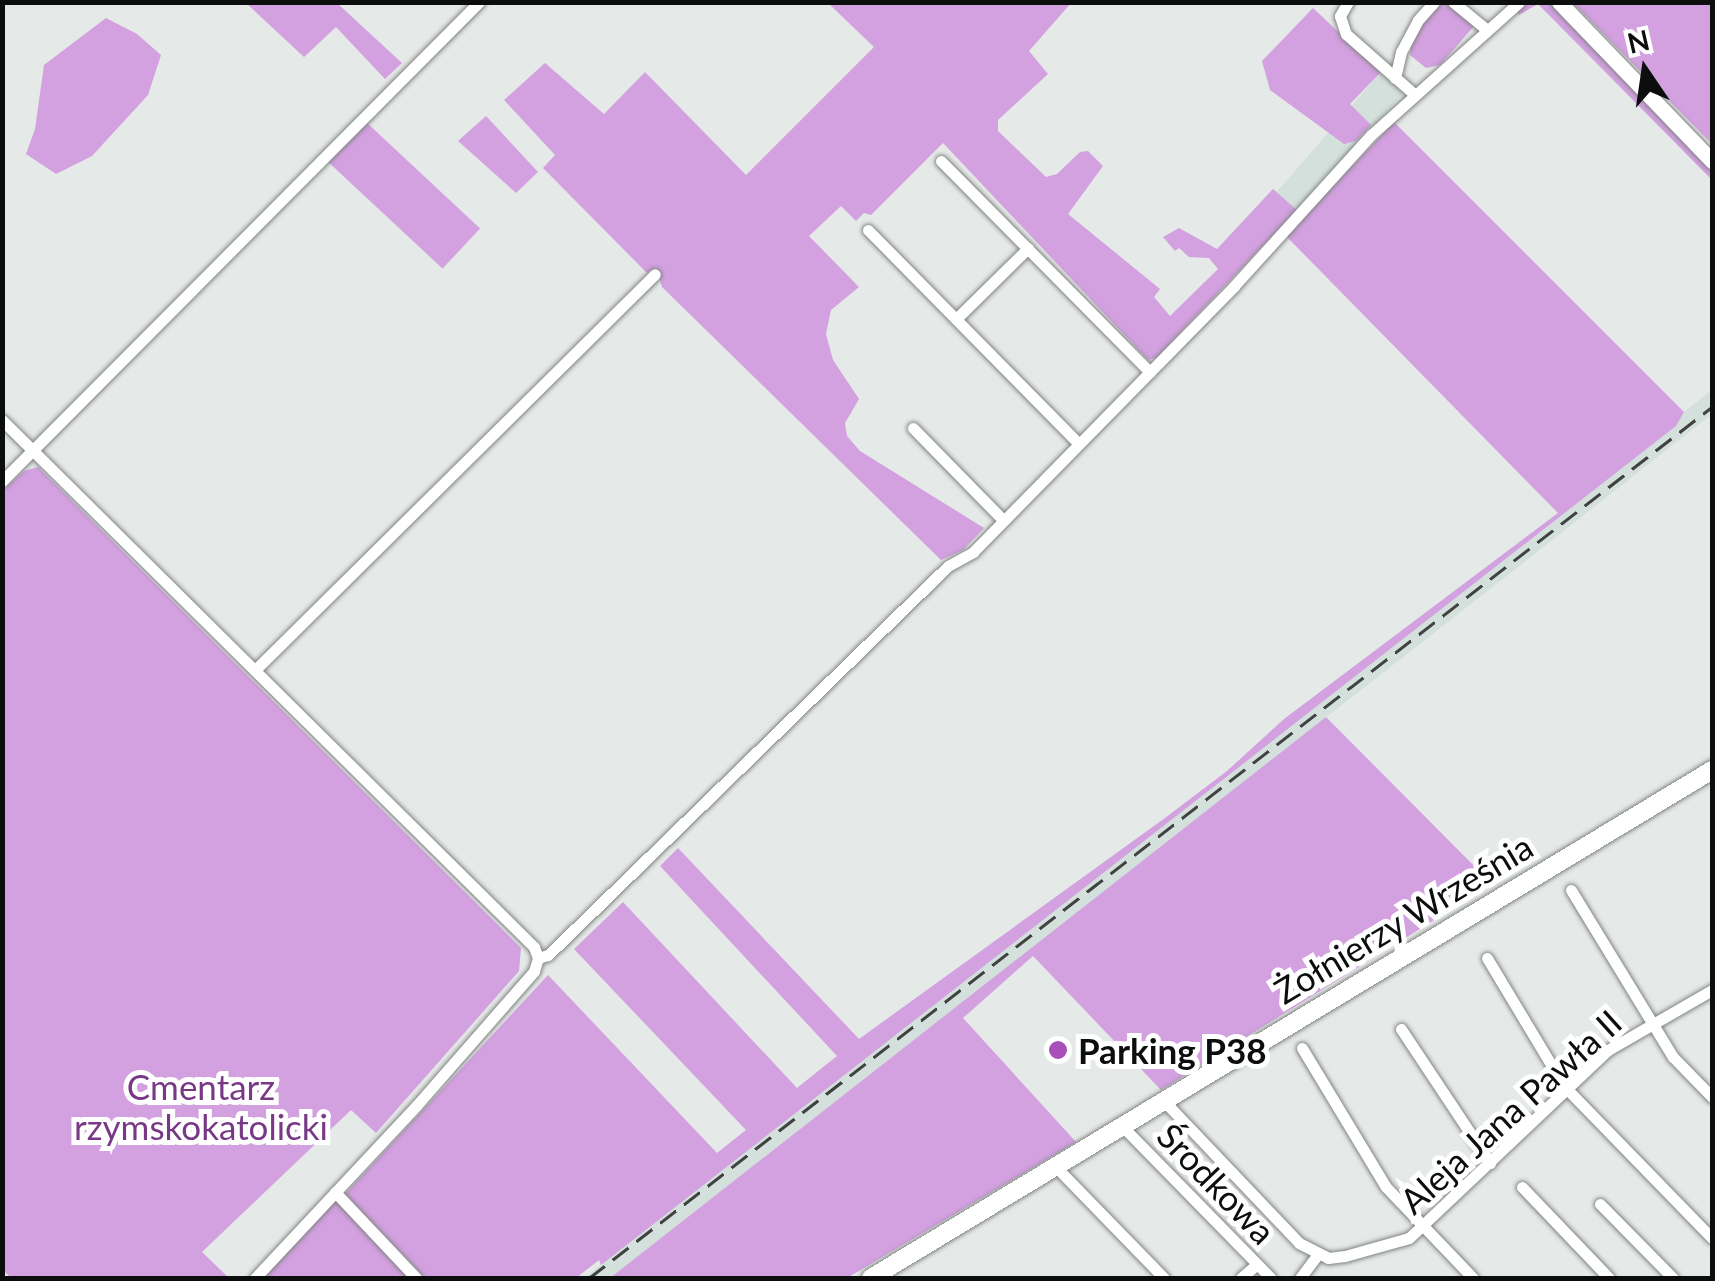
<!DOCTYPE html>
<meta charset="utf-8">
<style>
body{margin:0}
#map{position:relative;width:1715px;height:1281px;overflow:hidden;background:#e5e9e7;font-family:Lato,sans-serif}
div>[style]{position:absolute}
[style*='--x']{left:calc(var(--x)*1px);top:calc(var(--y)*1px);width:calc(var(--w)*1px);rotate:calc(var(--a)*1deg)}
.built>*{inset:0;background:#d3e0db;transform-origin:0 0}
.green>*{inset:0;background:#d3a0e0;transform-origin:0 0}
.roads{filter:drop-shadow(0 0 2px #818583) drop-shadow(0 0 2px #818583)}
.street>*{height:11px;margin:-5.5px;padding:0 5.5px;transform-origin:5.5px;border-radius:5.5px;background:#fff}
.secondary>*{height:15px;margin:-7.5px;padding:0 7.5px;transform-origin:7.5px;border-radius:7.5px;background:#fff}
.primary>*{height:18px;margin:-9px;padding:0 9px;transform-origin:9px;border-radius:9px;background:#fff}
.rail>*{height:2.5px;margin-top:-1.25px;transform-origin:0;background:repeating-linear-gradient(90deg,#404141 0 20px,transparent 0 30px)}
.dots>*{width:28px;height:28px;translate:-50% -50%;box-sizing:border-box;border:5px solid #fff;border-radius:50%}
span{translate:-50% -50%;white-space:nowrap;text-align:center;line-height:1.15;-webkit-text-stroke:10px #fff;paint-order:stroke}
.street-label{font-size:35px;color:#0c0d0d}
.poi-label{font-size:35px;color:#0c0d0d;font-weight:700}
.left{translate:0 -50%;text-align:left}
.park-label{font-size:35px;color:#783886}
.frame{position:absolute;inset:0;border:5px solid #0c0d0d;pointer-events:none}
.north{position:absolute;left:1595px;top:20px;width:100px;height:100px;-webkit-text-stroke:8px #fff;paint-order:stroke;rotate:347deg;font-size:28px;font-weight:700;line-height:40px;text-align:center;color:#0c0d0d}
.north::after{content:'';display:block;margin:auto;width:35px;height:45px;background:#0c0d0d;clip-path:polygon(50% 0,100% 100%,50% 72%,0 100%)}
</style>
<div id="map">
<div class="built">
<i style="left:1381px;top:72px;width:30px;height:159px;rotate:41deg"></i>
<i style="clip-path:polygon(1712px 390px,1712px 414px,1504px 578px,610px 1278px,584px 1278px,1676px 426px,1684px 412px)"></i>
</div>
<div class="green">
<i style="clip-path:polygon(246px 3px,337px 3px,402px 63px,385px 79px,336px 27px,304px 57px)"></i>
<i style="clip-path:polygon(828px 3px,1071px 3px,1029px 51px,1048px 74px,998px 120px,998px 131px,1046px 177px,1057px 174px,1080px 152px,1088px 151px,1103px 166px,1068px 214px,1160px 289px,1154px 297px,1170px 316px,1218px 269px,1209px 258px,1189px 257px,1179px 248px,1175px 251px,1163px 237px,1179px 228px,1217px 249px,1273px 189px,1297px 210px,1156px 358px,1148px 360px,943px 143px,871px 215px,864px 213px,856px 221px,841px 206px,809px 236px,859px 287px,831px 310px,826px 334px,833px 360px,859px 399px,845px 423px,847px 436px,860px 451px,984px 528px,963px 550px,941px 560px,662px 287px,659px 277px,651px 270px,647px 273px,543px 168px,555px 155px,504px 100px,545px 63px,604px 114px,645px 72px,746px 175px,874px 47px)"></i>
<i style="clip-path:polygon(1440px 3px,1447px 3px,1475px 25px,1440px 65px,1426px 68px,1410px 55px,1411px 46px,1423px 21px)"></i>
<i style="clip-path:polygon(1528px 3px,1551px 3px,1712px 169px,1712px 180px,1538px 4px,1519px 15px,1515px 11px)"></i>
<i style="clip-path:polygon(1573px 3px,1712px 3px,1712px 144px)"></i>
<i style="clip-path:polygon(1313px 8px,1381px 72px,1350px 104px,1371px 125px,1356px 141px,1344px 144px,1270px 90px,1262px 61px)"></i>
<i style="clip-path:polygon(106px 18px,137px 34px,161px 55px,148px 95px,92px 156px,56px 174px,26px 154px,35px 129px,44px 65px)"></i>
<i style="clip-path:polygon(486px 116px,538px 172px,516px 193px,458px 141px)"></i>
<i style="left:366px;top:122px;width:156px;height:55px;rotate:43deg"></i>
<i style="clip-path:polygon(1394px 122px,1684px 412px,1676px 426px,601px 1265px,599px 1260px,576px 1278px,425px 1278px,345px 1194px,548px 975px,717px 1153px,746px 1130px,574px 949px,623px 902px,797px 1088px,837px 1056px,660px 866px,678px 848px,859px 1039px,1165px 818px,1227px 771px,1284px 719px,1558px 513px,1286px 236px)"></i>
<i style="clip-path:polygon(38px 467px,521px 948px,519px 971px,376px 1133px,351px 1110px,202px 1252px,229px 1278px,11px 1278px,3px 1270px,2px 491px,24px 471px)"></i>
<i style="clip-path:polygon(1326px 717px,1492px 884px,1161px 1090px,1033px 956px,963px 1018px,1076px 1142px,847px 1278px,610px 1278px)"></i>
<i style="clip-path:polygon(334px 1198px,385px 1251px,408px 1278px,262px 1278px)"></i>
</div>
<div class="roads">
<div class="street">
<i style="--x:1348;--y:2;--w:16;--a:120"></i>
<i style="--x:1340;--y:16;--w:19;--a:72"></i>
<i style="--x:1346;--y:34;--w:89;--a:41.4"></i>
<i style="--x:1453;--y:2;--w:43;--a:39.3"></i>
<i style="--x:1395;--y:78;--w:27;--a:-77"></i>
<i style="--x:1401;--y:52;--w:36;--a:-62"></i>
<i style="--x:1418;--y:20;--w:24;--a:-48"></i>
<i style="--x:941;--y:161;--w:297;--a:45.3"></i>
<i style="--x:868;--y:230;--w:299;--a:45.4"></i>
<i style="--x:956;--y:319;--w:101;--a:-44.6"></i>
<i style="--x:2;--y:420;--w:749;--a:44.73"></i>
<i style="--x:534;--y:947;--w:12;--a:70"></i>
<i style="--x:913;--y:428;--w:129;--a:45.6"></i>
<i style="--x:2;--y:481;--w:676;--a:-45.12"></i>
<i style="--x:256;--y:669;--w:561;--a:-44.71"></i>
<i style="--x:1571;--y:890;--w:196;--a:58.6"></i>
<i style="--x:1673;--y:1057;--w:56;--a:45.7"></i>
<i style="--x:1487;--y:958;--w:149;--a:59"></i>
<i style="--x:1564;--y:1086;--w:212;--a:45.8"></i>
<i style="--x:1401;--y:1029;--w:161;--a:56.4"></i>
<i style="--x:1302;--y:1048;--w:162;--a:58.9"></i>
<i style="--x:1386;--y:1187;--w:126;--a:46.3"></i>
<i style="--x:1164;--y:1101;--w:196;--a:46.4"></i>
<i style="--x:1299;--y:1243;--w:33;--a:27"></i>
<i style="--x:1328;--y:1258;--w:17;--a:-7"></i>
<i style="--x:1345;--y:1256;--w:66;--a:-15.7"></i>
<i style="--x:1409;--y:1238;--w:274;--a:-43.4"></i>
<i style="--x:1608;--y:1050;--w:120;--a:-30"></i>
<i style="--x:1123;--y:1127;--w:211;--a:45.6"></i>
<i style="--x:1056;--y:1167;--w:155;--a:45.8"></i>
<i style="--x:1522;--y:1187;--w:126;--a:46.3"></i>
<i style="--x:335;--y:1192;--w:118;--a:46.7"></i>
<i style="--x:1600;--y:1204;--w:104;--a:45.4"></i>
<i style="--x:255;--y:1278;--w:236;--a:-46.9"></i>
<i style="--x:416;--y:1106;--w:179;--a:-48.8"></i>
<i style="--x:534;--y:971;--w:14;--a:-73"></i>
<i style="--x:538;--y:958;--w:10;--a:-17"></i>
<i style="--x:548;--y:955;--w:558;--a:-44.2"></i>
<i style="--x:948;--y:566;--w:29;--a:-29"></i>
<i style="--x:973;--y:552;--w:373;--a:-45.5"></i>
<i style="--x:1234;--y:286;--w:204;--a:-47.8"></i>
<i style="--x:1371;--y:135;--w:199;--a:-41.9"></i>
<i style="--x:1241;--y:1278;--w:21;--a:-41"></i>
<i style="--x:1300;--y:1278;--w:30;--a:-53"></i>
</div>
<div class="secondary">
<i style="--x:1559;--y:2;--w:221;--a:46.1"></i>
</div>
<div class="primary">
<i style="--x:871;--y:1278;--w:983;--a:-31.13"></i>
</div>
</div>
<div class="rail">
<i style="--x:589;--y:1278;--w:1421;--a:-37.8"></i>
</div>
<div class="dots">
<i style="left:1058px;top:1050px;background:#a84fbc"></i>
</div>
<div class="street-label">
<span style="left:1403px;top:918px;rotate:-31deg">Żołnierzy Września</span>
<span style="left:1510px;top:1111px;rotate:-42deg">Aleja Jana Pawła II</span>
<span style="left:1217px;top:1183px;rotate:46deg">Środkowa</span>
</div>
<div class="poi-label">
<span class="left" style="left:1078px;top:1050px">Parking P38</span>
</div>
<div class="park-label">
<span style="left:201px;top:1106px">Cmentarz<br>rzymskokatolicki</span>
</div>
<div class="frame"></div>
<div class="north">N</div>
</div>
